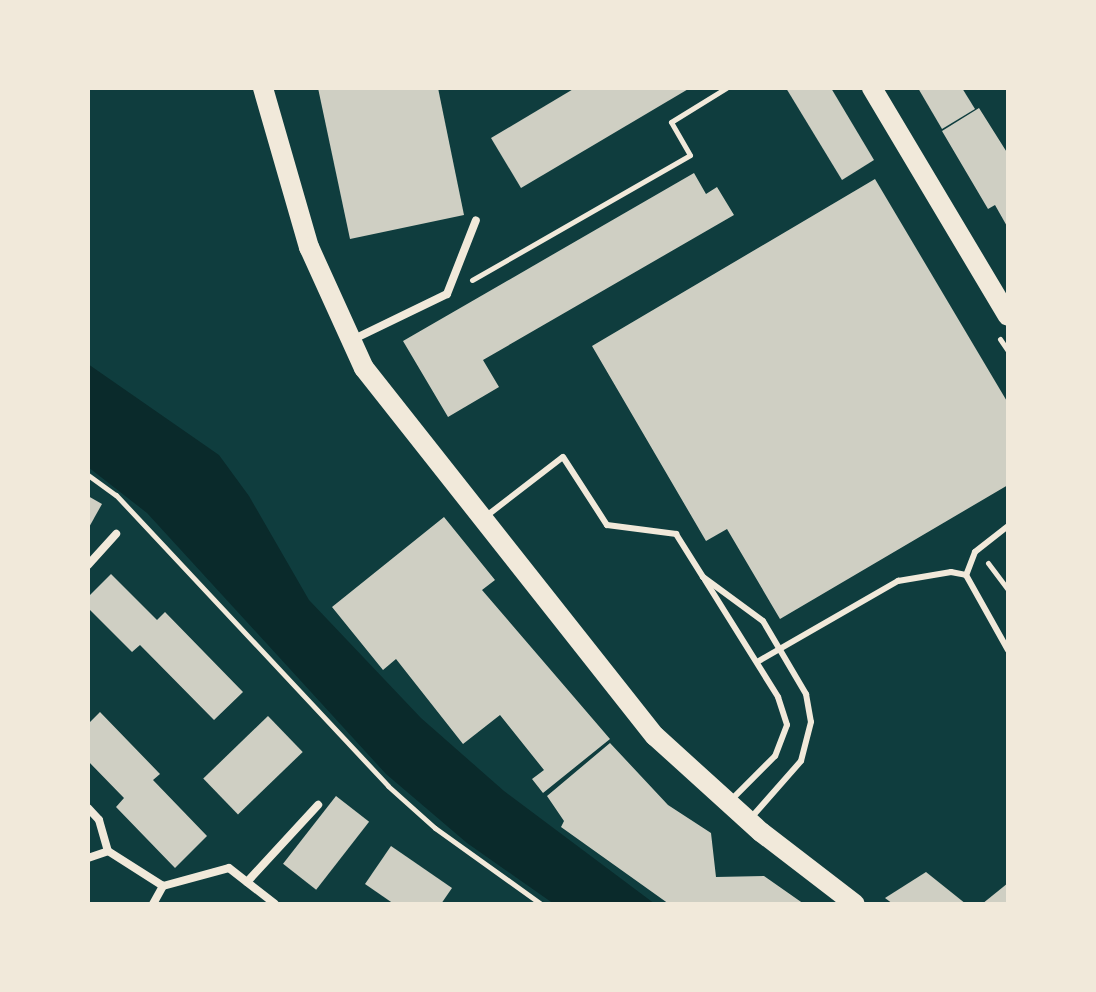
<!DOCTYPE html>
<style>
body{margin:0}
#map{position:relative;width:1096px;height:992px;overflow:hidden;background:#0f3d3e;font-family:"Fira Sans Condensed",sans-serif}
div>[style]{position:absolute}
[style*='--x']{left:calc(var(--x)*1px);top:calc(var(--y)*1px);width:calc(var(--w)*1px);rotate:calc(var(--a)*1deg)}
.water>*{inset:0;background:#0a2a2b}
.building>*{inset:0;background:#cfcfc3;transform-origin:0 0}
.path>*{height:5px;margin:-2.5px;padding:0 2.5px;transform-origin:2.5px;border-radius:2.5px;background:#f1e9da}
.service>*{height:6px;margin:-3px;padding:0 3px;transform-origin:3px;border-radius:3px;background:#f1e9da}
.minor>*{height:8px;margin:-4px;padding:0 4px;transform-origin:4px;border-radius:4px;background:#f1e9da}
.primary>*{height:20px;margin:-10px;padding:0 10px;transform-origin:10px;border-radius:10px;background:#f1e9da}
span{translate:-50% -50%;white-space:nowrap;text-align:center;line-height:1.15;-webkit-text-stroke:7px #f1e9da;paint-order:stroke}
.frame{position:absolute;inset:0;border:90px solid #f1e9da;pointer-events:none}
</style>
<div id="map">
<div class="water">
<i style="clip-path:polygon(88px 364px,219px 455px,249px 496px,309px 600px,421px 718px,504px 791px,655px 904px,554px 904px,467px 843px,386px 774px,147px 513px,88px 467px)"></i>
</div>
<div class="building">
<i style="clip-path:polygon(318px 88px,438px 88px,464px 215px,350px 239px)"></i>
<i style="clip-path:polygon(575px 88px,690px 88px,521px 188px,491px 138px)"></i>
<i style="clip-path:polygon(786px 88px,831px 88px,874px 160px,842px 180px)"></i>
<i style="clip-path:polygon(918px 88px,962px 88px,975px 109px,942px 129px)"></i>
<i style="clip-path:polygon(979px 108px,1008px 154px,1008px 228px,995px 205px,988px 209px,942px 131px)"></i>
<i style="clip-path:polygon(694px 173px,706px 194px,717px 187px,734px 215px,483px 360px,499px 387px,448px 417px,403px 341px)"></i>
<i style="clip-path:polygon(875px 179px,1008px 403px,1008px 485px,780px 619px,727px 529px,706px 541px,592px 346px)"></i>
<i style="clip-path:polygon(88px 496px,102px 504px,88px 529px)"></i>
<i style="clip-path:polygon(444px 517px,495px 580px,482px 590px,610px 739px,543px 793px,532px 779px,544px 770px,500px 715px,463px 744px,396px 659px,383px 670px,332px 607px)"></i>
<i style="clip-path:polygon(111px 574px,157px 620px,165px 612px,243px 692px,214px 720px,140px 645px,132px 652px,88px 608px,88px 597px)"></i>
<i style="clip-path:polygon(100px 712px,160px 774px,153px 780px,207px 836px,175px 868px,116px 807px,124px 798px,88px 761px,88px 724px)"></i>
<i style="left:268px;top:716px;width:50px;height:90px;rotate:46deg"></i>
<i style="clip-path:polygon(610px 743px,668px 805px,711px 833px,716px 877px,764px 876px,804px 904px,669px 904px,561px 827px,564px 821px,547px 796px)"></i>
<i style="left:336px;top:796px;width:42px;height:86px;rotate:38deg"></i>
<i style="clip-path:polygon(391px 846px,452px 888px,441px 904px,394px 904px,365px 884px)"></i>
<i style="clip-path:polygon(926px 872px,966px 904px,893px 904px,885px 898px)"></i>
<i style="clip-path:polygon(1008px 883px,1008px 904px,982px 904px)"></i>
</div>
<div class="path">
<i style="--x:472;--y:280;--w:251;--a:-29.8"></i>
<i style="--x:690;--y:155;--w:38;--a:-120"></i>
<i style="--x:671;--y:122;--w:65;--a:-31.7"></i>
<i style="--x:1000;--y:339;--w:14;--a:56"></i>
<i style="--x:88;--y:475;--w:34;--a:36"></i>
<i style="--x:116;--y:495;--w:398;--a:46.9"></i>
<i style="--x:388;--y:786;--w:63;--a:41.8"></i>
<i style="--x:435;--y:828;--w:130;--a:35.6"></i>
<i style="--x:988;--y:563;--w:34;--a:53"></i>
</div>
<div class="service">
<i style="--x:485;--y:517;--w:98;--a:-37.6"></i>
<i style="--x:563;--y:457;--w:81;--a:57.1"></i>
<i style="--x:607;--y:525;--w:70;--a:7.4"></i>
<i style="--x:676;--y:534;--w:51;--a:57.9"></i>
<i style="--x:703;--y:577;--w:74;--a:36.3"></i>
<i style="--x:763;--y:621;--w:85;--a:59.5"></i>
<i style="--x:806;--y:694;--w:28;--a:80"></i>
<i style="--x:811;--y:722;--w:40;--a:104.4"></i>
<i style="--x:801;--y:761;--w:76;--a:131.3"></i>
<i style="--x:1008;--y:526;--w:42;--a:141.8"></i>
<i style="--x:975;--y:552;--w:25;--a:111"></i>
<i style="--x:966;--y:575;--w:86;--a:60.8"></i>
<i style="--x:705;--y:580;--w:138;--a:58"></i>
<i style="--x:778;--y:697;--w:29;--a:72"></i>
<i style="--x:787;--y:725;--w:33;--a:111"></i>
<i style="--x:775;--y:756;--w:64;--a:135"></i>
<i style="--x:757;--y:662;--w:163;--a:-29.9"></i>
<i style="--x:898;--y:581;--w:54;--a:-9.6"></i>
<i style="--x:951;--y:572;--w:15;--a:11"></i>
</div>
<div class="minor">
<i style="--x:354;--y:339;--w:103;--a:-25.8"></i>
<i style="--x:447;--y:294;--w:79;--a:-68.6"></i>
<i style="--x:88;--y:565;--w:42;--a:-47.9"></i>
<i style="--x:88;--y:808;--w:16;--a:47"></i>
<i style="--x:99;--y:820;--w:32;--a:74"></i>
<i style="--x:88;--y:858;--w:21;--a:-19"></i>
<i style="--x:108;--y:851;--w:65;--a:32.5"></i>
<i style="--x:163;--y:886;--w:68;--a:-15.3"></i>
<i style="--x:229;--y:868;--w:58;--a:38"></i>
<i style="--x:247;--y:882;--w:105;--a:-47.3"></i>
<i style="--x:153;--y:904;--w:21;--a:-61"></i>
</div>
<div class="primary">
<i style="--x:263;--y:88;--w:166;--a:73.9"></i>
<i style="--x:309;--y:247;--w:133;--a:65.6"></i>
<i style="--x:364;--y:368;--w:469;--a:51.7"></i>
<i style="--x:655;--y:736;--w:143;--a:42.2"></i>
<i style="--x:761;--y:832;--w:118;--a:37.5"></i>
<i style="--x:872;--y:88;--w:265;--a:59.2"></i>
</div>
<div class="frame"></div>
</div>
